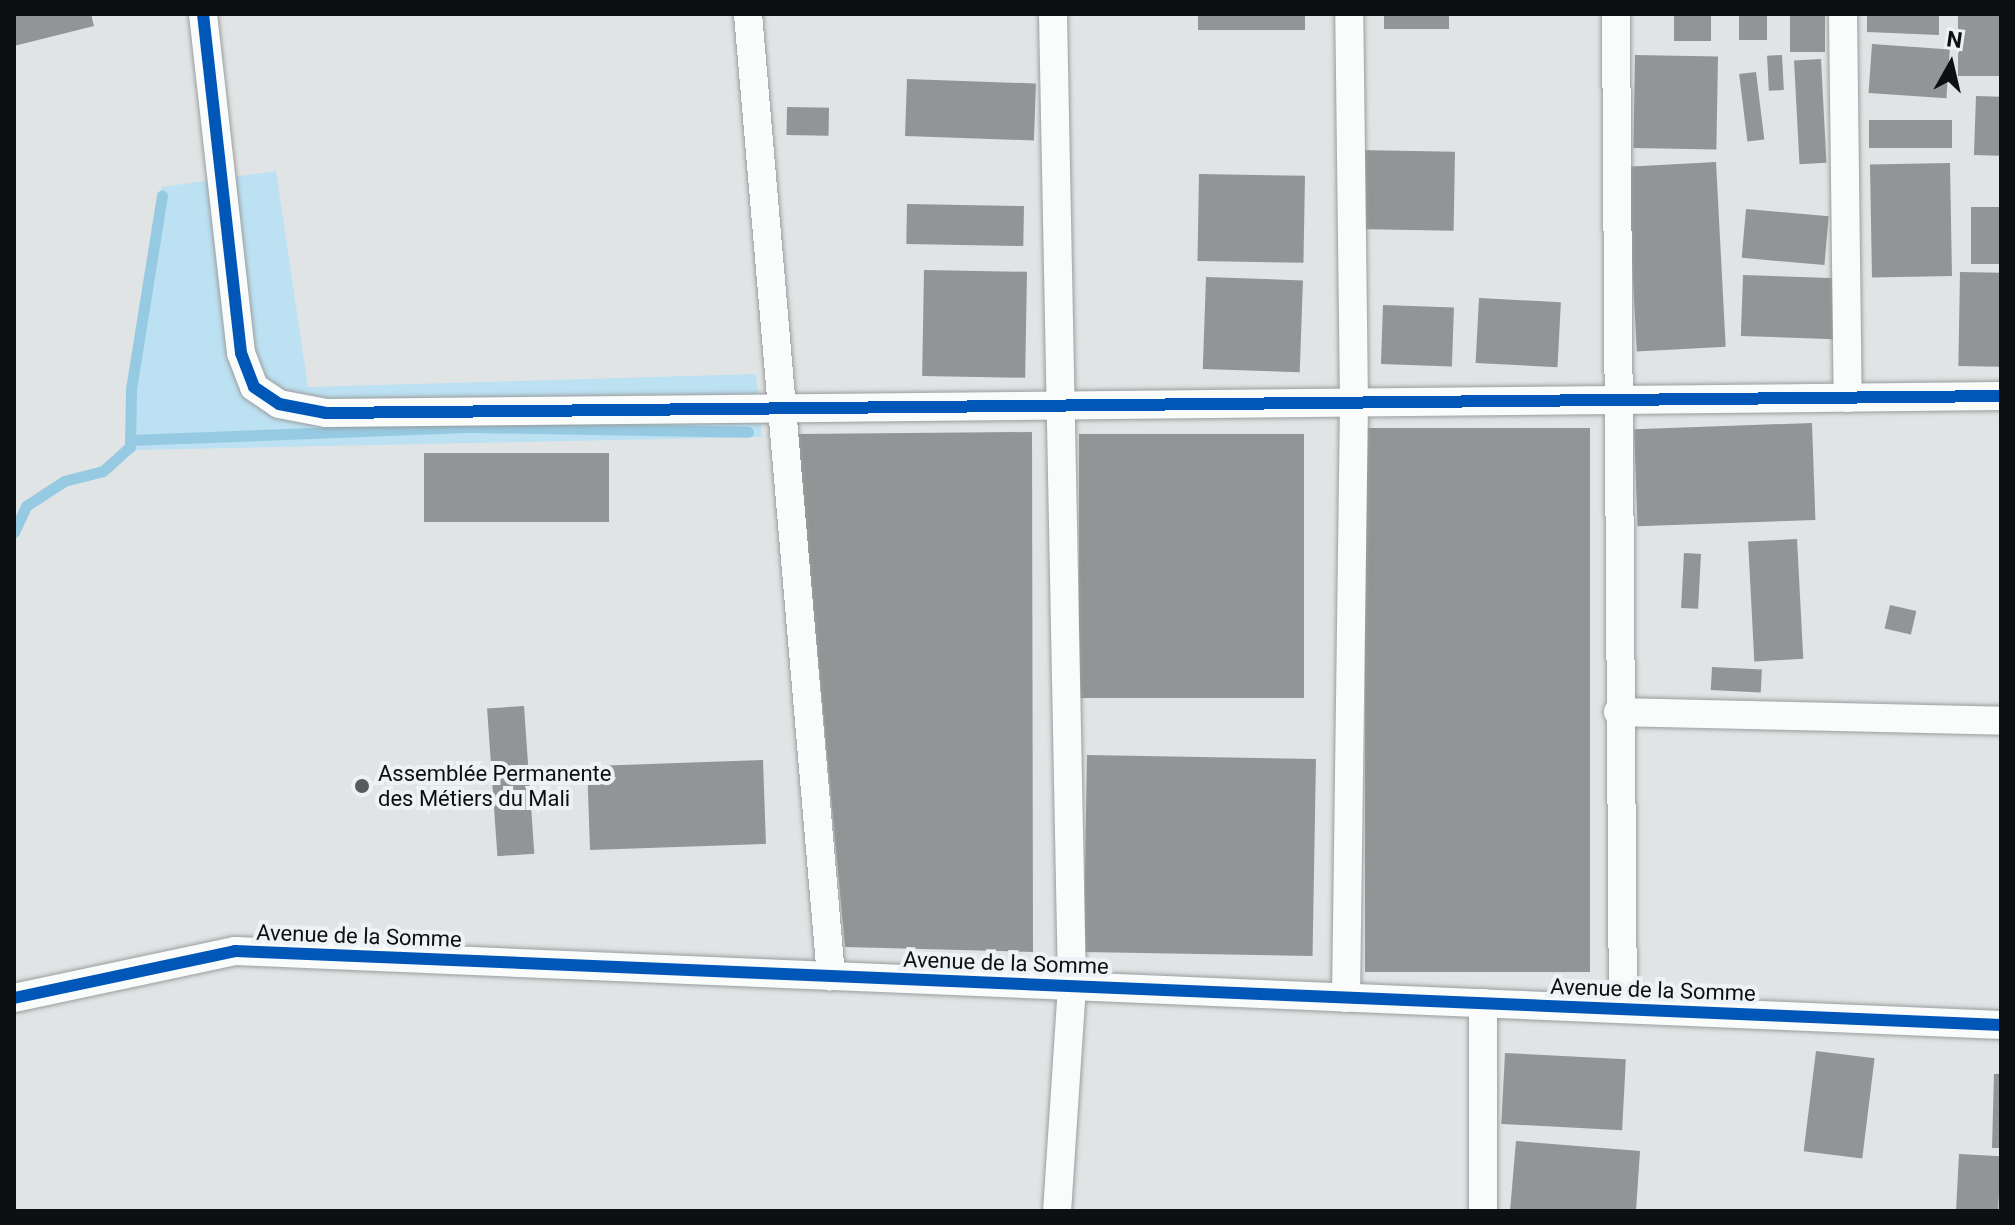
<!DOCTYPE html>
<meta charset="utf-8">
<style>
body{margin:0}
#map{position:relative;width:2015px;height:1225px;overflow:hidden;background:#e1e4e5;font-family:Roboto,sans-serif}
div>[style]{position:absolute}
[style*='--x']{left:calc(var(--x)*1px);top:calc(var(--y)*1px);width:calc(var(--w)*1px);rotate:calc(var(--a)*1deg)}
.green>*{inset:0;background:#bce1f2}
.stream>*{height:11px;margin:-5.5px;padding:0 5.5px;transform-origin:5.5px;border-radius:5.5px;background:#95cae2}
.building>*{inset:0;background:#929495;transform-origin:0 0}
.roads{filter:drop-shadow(0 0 2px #9b9d9e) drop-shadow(0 0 2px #9b9d9e)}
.minor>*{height:28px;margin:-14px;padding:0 14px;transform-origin:14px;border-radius:14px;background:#fafbfb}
.cycleway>*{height:12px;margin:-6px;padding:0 6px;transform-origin:6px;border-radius:6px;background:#0057b8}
.dots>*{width:22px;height:22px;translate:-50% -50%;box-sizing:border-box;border:4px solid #ecf2f5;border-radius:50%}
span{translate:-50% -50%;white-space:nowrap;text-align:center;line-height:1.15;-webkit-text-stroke:8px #ecf2f5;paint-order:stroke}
.poi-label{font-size:22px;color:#0e0f10}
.left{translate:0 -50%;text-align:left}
.street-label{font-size:22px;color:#0e0f10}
.frame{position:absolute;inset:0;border:16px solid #0e0f10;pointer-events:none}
.north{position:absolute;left:1911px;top:24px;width:80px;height:80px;-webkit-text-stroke:6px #ecf2f5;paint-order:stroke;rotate:8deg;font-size:22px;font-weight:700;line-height:32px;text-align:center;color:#0e0f10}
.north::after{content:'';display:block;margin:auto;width:28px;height:36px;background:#0e0f10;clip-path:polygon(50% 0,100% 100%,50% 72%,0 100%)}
</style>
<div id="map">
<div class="green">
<i style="clip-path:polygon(276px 171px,308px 387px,756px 374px,762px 437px,136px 450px,136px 392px,162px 187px)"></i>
</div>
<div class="stream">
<i style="--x:130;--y:440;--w:343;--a:-2.2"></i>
<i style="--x:473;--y:427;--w:275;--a:1"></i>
<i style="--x:14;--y:532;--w:29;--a:-65"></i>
<i style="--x:26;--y:506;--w:45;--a:-33.3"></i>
<i style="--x:64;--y:481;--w:40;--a:-14.4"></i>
<i style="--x:103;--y:471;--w:36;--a:-42"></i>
<i style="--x:130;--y:447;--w:58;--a:-89"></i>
<i style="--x:131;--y:389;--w:196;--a:-80.9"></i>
</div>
<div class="building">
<i style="clip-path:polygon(14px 14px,91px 14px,94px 26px,14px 46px)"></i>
<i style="left:1198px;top:14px;width:107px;height:16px"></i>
<i style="left:1384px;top:14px;width:65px;height:15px"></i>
<i style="left:1674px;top:14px;width:37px;height:27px"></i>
<i style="left:1739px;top:14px;width:28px;height:26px"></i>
<i style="left:1790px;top:14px;width:35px;height:38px"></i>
<i style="clip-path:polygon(1867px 14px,1939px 14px,1939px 35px,1867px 32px)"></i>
<i style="left:1958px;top:14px;width:43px;height:62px"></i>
<i style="left:1872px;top:44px;width:78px;height:49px;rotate:4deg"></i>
<i style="left:1635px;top:55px;width:83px;height:93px;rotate:1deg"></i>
<i style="left:1782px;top:55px;width:35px;height:15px;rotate:87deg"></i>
<i style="left:1821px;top:59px;width:104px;height:27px;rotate:87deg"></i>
<i style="left:1756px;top:72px;width:68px;height:17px;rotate:83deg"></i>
<i style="left:907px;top:79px;width:129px;height:57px;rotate:2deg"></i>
<i style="left:1976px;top:96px;width:25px;height:59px;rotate:2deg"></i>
<i style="left:787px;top:107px;width:42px;height:28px;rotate:1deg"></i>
<i style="left:1952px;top:120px;width:28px;height:83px;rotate:90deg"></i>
<i style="left:1356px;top:150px;width:99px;height:79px;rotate:1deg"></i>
<i style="left:1716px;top:162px;width:185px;height:89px;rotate:87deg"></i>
<i style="left:1950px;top:163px;width:113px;height:80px;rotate:89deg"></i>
<i style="left:1199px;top:174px;width:106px;height:87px;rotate:1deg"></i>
<i style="left:907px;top:204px;width:117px;height:40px;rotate:1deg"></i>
<i style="left:1971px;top:207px;width:30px;height:57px"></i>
<i style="left:1746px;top:209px;width:83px;height:49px;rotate:5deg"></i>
<i style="left:924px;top:270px;width:103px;height:106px;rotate:1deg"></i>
<i style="left:1960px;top:272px;width:41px;height:94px;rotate:1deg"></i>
<i style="left:1743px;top:275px;width:94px;height:61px;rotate:2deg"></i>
<i style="left:1206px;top:277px;width:97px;height:92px;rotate:2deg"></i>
<i style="left:1479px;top:298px;width:82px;height:65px;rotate:3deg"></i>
<i style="left:1383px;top:305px;width:71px;height:59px;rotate:2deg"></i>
<i style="left:1812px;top:423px;width:97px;height:178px;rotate:88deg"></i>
<i style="left:1365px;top:428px;width:225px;height:544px"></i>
<i style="clip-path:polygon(1032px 432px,1033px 952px,845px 947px,797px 434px)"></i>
<i style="left:1304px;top:434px;width:264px;height:225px;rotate:90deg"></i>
<i style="left:424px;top:453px;width:185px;height:69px"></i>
<i style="left:1797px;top:539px;width:120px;height:49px;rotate:87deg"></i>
<i style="left:1684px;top:553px;width:17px;height:55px;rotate:3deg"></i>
<i style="left:1890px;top:605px;width:27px;height:24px;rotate:13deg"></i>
<i style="left:1712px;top:667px;width:50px;height:23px;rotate:3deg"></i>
<i style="left:524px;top:706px;width:148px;height:37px;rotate:86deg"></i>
<i style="left:1087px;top:755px;width:229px;height:197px;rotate:1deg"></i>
<i style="left:763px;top:760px;width:84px;height:176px;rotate:88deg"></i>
<i style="left:1816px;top:1051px;width:59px;height:101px;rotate:7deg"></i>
<i style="left:1505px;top:1053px;width:121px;height:71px;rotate:3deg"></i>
<i style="clip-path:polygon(1994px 1074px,2001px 1074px,2001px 1148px,1992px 1148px)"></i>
<i style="clip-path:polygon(1516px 1141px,1640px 1151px,1636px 1211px,1510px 1211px)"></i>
<i style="left:1959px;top:1154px;width:42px;height:57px;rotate:3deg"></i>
</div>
<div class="roads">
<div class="minor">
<i style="--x:203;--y:14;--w:341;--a:83.6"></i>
<i style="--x:241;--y:353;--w:36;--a:69"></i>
<i style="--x:254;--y:387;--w:30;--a:34"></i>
<i style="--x:279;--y:404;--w:48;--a:10.8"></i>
<i style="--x:326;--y:413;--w:1675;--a:-0.58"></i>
<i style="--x:748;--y:14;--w:966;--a:85.07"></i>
<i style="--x:1053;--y:14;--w:972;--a:88.88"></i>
<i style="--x:1072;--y:986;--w:225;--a:93.8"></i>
<i style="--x:1616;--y:14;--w:995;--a:89.6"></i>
<i style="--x:1843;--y:14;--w:384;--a:89.3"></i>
<i style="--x:1618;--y:712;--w:383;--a:1.3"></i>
<i style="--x:14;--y:998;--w:226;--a:-12"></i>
<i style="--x:235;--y:951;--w:1768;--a:2.4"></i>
<i style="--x:1346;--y:998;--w:596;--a:-89.23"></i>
<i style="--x:1354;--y:402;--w:388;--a:-90.7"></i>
<i style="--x:1483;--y:1003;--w:208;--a:90"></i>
</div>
</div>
<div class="cycleway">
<i style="--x:203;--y:14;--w:341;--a:83.6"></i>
<i style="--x:241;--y:353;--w:36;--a:69"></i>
<i style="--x:254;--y:387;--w:30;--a:34"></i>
<i style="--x:279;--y:404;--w:48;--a:10.8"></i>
<i style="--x:326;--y:413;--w:1675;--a:-0.58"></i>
<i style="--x:14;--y:998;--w:226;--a:-12"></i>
<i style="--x:235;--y:951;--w:1768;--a:2.4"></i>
</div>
<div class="dots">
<i style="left:362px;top:786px;background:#585a5b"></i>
</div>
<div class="poi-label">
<span class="left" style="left:378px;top:786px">Assemblée Permanente<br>des Métiers du Mali</span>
</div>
<div class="street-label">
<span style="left:359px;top:936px;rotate:2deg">Avenue de la Somme</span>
<span style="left:1006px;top:963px;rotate:2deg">Avenue de la Somme</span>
<span style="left:1653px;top:990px;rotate:2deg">Avenue de la Somme</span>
</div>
<div class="frame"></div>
<div class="north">N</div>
</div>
